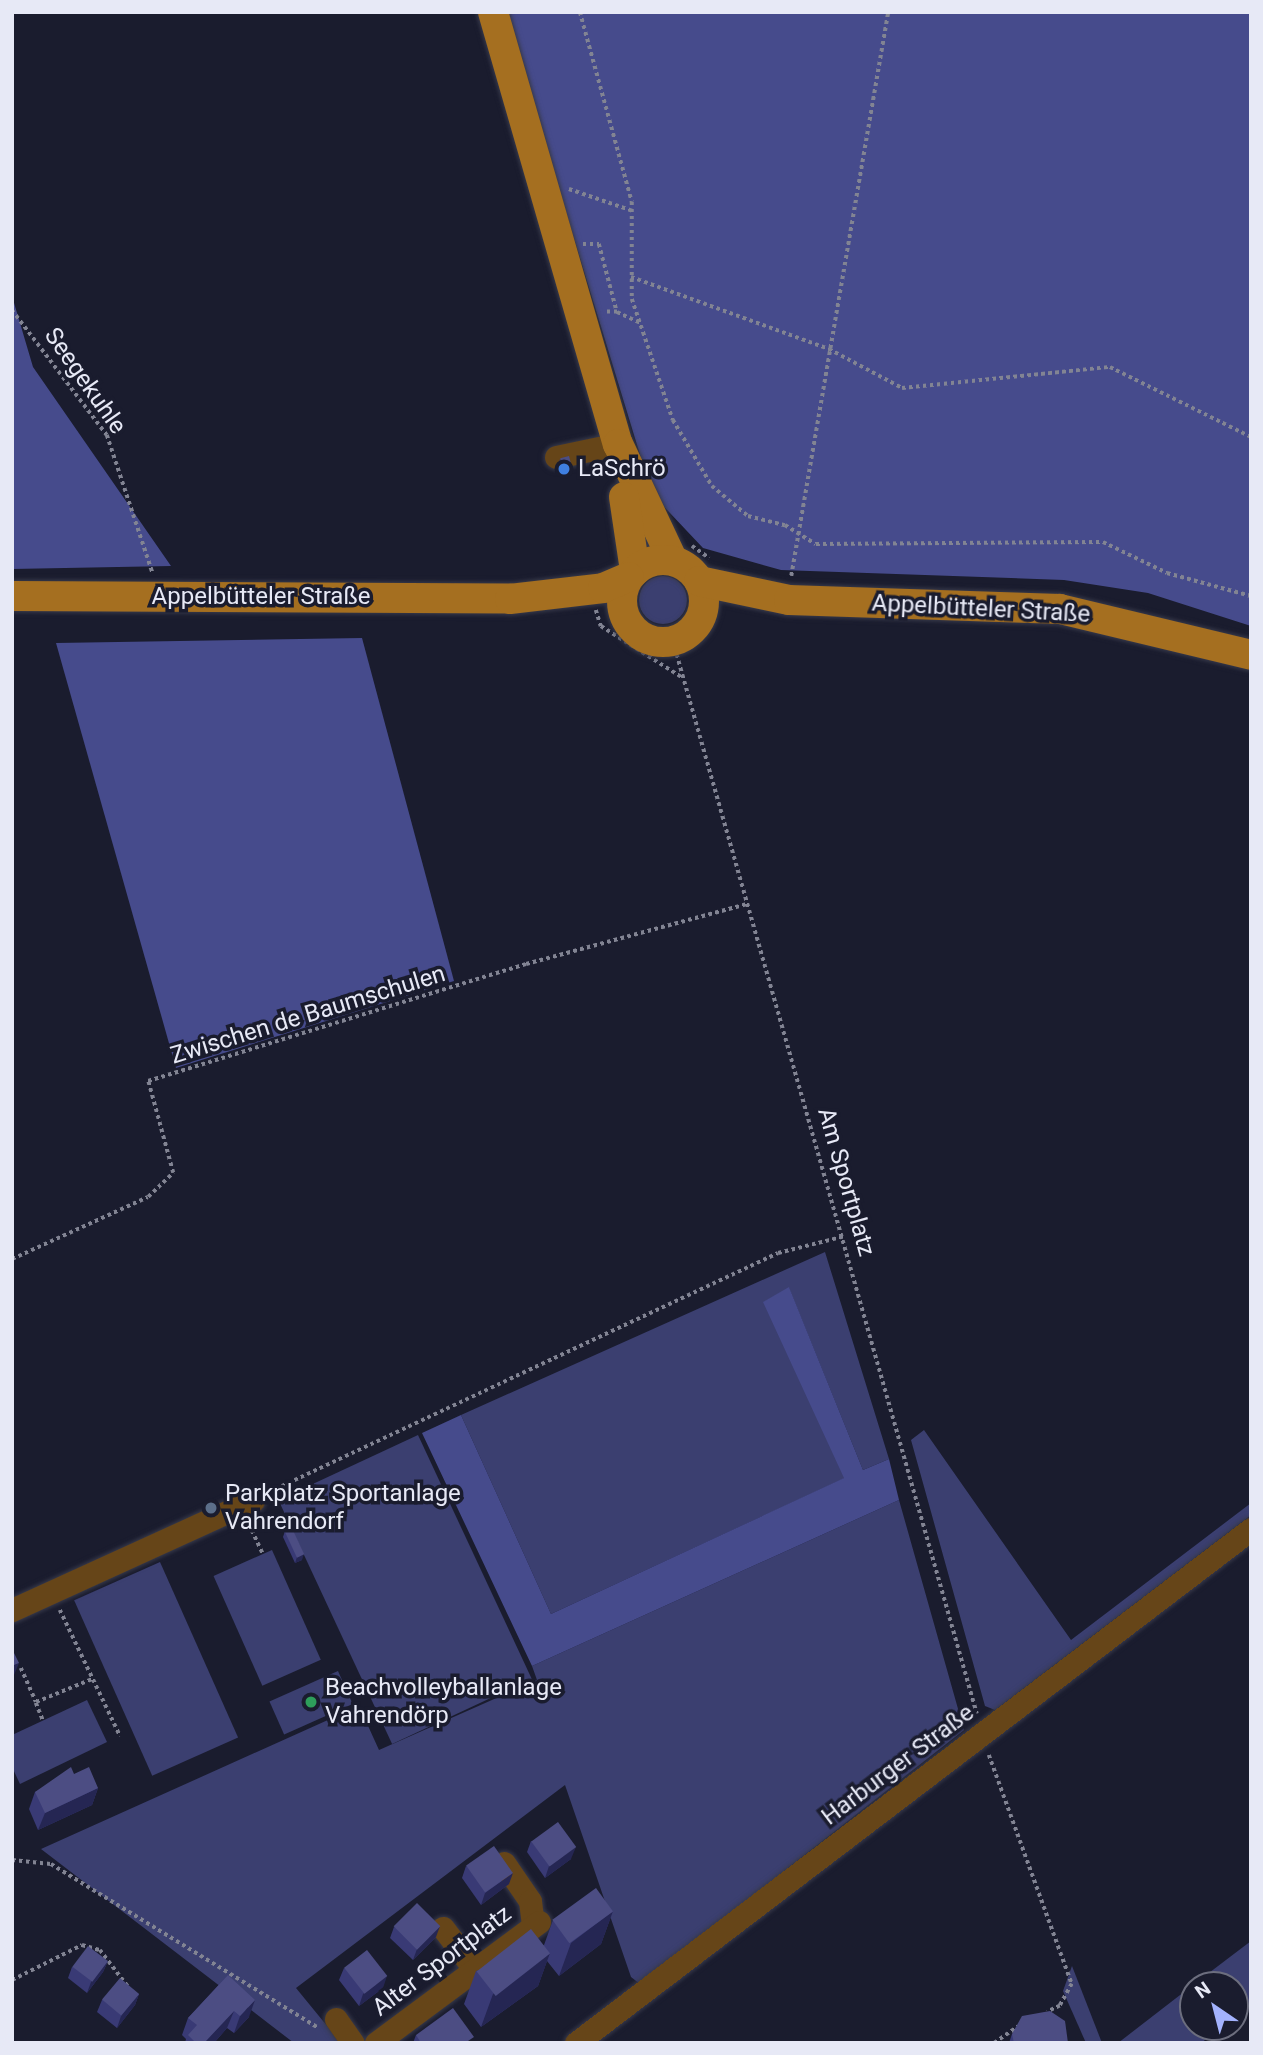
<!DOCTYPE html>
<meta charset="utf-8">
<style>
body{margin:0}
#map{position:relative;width:1263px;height:2055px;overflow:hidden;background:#1a1c2e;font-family:Roboto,sans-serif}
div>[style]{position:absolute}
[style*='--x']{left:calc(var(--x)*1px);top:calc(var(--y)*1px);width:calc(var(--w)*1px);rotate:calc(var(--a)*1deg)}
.green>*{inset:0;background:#3b3f70;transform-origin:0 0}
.round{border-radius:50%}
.forest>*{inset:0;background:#464b8c}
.path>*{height:3.5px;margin-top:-1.75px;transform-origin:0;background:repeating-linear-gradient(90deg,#828493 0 3.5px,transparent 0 7px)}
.roads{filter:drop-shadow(0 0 2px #37394a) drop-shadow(0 0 2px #37394a)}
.minor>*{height:23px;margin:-11.5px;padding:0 11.5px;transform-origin:11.5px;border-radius:11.5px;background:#664518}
.major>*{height:30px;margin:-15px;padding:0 15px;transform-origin:15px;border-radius:15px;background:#a56f20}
.major>.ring{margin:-15px;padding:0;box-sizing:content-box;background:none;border:30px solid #a56f20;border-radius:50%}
.wall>*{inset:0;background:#393a75}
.shaded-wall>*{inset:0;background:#252653}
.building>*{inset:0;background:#4c4d83;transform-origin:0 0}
.dots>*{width:19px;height:19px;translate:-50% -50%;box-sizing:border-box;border:4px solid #1a1c2e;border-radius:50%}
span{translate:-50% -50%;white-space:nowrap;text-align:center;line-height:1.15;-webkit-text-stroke:7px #1a1c2e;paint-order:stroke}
.street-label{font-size:24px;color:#e7e9f6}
.poi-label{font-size:24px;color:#e7e9f6}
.left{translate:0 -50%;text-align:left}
.frame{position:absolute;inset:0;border:14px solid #e7e9f6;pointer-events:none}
.north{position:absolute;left:1179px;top:1971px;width:70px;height:70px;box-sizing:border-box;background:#1a1c2e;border:2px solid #6c6e7e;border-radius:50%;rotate:325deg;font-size:19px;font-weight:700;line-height:28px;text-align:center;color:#e7e9f6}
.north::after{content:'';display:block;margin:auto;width:24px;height:32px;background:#a3b2fd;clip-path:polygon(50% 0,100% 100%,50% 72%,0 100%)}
</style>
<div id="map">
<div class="green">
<i class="round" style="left:639px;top:576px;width:48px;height:48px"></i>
<i style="clip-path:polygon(825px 1252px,889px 1459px,863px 1470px,789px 1288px,764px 1302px,845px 1478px,551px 1614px,461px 1415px)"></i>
<i style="clip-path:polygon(924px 1430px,1071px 1640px,1251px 1503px,1251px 1515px,995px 1710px,985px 1706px,911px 1440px)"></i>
<i style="left:418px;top:1435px;width:269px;height:154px;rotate:65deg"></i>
<i style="clip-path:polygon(899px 1500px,964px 1730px,640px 1984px,631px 1977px,565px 1785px,296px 1988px,341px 2043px,294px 2043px,41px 1849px,359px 1706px,379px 1750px,537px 1680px,532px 1666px)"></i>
<i style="left:272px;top:1550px;width:120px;height:64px;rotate:66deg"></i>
<i style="left:160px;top:1562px;width:192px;height:94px;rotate:66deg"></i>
<i style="left:338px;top:1671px;width:36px;height:75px;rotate:66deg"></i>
<i style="clip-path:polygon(87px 1700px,107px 1742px,20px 1784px,12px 1767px,12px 1735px)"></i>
<i style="clip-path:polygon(1251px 1941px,1251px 2005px,1235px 2017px,1235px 1985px,1193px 1985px)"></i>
<i style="clip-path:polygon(1072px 1966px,1102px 2043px,1086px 2043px,1063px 1991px)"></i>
<i style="clip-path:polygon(1193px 1985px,1193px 2027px,1222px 2027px,1201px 2043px,1118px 2043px)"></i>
</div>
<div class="forest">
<i style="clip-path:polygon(505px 12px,1251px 12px,1251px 626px,1148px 593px,1064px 580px,781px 570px,703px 548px,652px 494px)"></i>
<i style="clip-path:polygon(12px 296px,33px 367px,171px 566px,12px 569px)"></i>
<i style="clip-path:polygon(362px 638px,454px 981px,176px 1068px,56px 643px)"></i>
<i style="clip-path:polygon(789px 1287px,863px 1470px,889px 1459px,899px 1500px,532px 1666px,422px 1433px,461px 1415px,551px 1614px,844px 1478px,763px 1302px)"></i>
</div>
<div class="path">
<i style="--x:580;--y:12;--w:197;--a:74.7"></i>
<i style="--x:632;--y:202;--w:97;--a:90"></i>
<i style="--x:632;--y:299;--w:128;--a:71.3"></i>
<i style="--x:673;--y:420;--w:77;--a:59.4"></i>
<i style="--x:712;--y:486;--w:47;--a:39.8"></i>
<i style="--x:748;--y:516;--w:38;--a:14"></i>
<i style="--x:785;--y:525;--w:36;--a:32"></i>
<i style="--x:816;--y:544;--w:287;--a:-0.4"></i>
<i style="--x:1103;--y:542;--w:71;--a:25.8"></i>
<i style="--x:1167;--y:573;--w:87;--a:15.3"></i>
<i style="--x:569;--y:189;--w:68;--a:19"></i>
<i style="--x:583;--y:244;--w:16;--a:0"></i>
<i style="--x:599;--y:244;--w:70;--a:75.2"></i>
<i style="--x:617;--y:312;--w:14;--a:180"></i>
<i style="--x:631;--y:277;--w:211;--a:20"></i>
<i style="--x:829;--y:349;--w:83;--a:28.1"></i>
<i style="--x:902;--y:388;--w:209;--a:-5.8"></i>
<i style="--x:1110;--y:367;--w:157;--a:26.4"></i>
<i style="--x:12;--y:310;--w:157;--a:52.8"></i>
<i style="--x:107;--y:435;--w:146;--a:71.7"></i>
<i style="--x:617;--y:312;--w:26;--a:25"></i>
<i style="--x:692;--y:546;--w:21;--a:35"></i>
<i style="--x:791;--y:576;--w:572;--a:-80.24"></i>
<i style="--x:596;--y:610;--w:17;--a:73"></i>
<i style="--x:601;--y:626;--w:97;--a:32.4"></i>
<i style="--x:673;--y:641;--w:1115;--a:74.18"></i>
<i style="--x:12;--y:1259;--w:149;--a:-24.5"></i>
<i style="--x:148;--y:1197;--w:35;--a:-44"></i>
<i style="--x:173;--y:1173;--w:95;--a:-105.2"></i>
<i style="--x:148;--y:1081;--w:396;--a:-17.2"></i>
<i style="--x:526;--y:964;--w:229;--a:-15.2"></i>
<i style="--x:269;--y:1492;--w:562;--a:-25.15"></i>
<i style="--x:778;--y:1253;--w:69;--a:-14.2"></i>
<i style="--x:249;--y:1524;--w:33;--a:65"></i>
<i style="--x:60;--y:1610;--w:140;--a:64.5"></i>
<i style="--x:21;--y:1668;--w:37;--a:66"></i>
<i style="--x:36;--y:1702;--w:61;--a:-22.3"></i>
<i style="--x:36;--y:1703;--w:18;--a:68"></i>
<i style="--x:989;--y:1755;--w:244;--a:70.1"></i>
<i style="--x:1072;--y:1984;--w:25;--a:119"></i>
<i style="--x:1060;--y:2006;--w:14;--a:155"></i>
<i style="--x:12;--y:1860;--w:39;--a:6"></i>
<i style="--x:51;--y:1864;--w:312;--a:31.5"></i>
<i style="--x:12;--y:1980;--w:78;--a:-26.6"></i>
<i style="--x:82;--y:1945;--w:19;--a:16"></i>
<i style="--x:100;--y:1950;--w:48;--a:52.7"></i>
<i style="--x:994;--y:2043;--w:29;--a:-35"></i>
</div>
<div class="roads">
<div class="minor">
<i style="--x:556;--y:457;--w:63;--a:-11.8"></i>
<i style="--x:12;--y:1610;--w:265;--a:-24.5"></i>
<i style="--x:504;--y:1863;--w:46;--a:55.6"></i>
<i style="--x:530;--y:1901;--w:25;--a:83"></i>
<i style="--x:443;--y:1928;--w:53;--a:52.7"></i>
<i style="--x:336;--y:2019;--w:29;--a:55"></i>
<i style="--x:376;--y:2043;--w:203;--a:-36.6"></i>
<i style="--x:576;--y:2043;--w:848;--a:-37.29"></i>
</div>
<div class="major">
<i style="--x:493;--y:12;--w:450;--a:73.9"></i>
<i style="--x:618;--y:444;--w:129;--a:64.8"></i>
<i style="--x:624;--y:497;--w:75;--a:81.5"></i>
<i class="ring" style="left:622px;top:560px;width:52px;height:52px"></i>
<i style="--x:699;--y:581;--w:92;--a:11.9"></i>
<i style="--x:789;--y:600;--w:271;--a:1.9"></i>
<i style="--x:1060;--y:609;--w:196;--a:13.5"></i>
<i style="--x:12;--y:596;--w:498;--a:0.3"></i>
<i style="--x:510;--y:599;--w:94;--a:-6.7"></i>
<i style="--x:603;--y:588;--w:28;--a:-23"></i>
</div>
</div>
<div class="wall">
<i style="clip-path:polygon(560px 459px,572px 468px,570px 473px,561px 476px,558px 465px)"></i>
<i style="clip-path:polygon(285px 1531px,302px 1560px,295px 1563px,283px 1537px)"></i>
<i style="clip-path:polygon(74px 1774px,98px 1788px,92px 1805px,38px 1830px,29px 1809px,35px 1792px)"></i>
<i style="clip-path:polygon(531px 1841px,571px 1859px,545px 1878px,527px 1852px)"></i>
<i style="clip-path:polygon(466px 1866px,509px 1884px,481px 1905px,462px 1878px)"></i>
<i style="clip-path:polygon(613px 1911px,601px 1944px,559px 1976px,547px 1961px,538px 1986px,481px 2027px,464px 2004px,476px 1971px,544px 1945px,553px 1920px)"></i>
<i style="clip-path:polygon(394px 1927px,436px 1937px,413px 1960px,390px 1938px)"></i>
<i style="clip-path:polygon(108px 1961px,103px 1972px,87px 1993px,68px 1978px,72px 1967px)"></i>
<i style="clip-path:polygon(344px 1968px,383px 1988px,359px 2006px,339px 1980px)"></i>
<i style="clip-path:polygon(228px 1975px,249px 2017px,234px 2033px,227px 2028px,214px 2043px,185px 2043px,186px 2039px,182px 2035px,188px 2018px)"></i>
<i style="clip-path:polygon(139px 1994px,135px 2005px,117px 2028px,97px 2012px,102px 2000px)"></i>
<i style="clip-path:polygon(1012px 2034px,1068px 2043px,1009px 2043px)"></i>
<i style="clip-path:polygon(416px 2035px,471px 2043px,413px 2043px)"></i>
</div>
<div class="shaded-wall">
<i style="clip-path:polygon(572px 468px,570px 473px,561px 476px,563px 470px)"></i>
<i style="clip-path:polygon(304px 1554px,302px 1560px,295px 1563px,297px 1557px)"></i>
<i style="clip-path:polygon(19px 1663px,14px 1675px,12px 1676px,12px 1666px)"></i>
<i style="clip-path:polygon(98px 1788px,92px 1805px,38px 1830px,45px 1813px)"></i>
<i style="clip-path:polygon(576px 1847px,571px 1859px,545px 1878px,549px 1866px)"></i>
<i style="clip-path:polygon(513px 1873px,509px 1884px,481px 1905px,485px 1893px)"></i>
<i style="clip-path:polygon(613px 1911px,601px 1944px,559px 1976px,571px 1943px)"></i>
<i style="clip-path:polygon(440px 1926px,436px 1937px,413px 1960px,417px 1949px)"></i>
<i style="clip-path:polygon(550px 1953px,538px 1986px,481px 2027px,493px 1994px)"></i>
<i style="clip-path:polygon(108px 1961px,103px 1972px,87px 1993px,91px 1982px)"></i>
<i style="clip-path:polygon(387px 1976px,383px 1988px,359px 2006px,363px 1994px)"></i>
<i style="clip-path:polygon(139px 1994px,135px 2005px,117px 2028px,121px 2016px)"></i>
<i style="clip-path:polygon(255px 2000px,249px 2017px,234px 2033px,240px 2016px)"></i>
<i style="clip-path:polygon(234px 2011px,227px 2028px,214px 2043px,204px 2043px)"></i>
</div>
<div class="building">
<i style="left:569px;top:456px;width:12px;height:9px;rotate:76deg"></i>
<i style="left:292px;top:1528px;width:29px;height:8px;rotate:65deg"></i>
<i style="clip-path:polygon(12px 1649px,19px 1663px,12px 1666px)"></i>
<i style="clip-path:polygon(71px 1767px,74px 1774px,89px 1767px,98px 1788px,45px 1813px,35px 1792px)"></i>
<i style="left:558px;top:1822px;width:31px;height:33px;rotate:54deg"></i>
<i style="left:494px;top:1846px;width:33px;height:34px;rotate:55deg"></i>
<i style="left:596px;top:1888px;width:29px;height:54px;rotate:54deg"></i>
<i style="left:417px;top:1903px;width:33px;height:33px;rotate:45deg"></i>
<i style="left:531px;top:1929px;width:31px;height:69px;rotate:52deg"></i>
<i style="left:88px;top:1946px;width:25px;height:26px;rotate:37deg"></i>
<i style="left:367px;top:1950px;width:33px;height:29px;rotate:52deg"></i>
<i style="clip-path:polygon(228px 1975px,255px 2000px,240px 2016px,234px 2011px,204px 2043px,196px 2043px,188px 2035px,197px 2025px,188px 2018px)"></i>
<i style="left:120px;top:1978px;width:25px;height:28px;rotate:40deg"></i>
<i style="clip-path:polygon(453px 2008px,474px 2037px,465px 2043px,421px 2043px,416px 2035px)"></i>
<i style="clip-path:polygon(1050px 2011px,1065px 2021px,1068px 2043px,1014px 2043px,1012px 2034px,1022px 2016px)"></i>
</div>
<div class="dots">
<i style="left:564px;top:469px;background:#3f7fe0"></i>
<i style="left:211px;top:1508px;background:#5c6f8a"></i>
<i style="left:311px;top:1702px;background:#2e9e5b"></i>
</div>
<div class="street-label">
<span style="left:85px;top:381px;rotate:55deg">Seegekuhle</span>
<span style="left:261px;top:597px">Appelbütteler Straße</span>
<span style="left:981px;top:609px;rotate:3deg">Appelbütteler Straße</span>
<span style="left:308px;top:1015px;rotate:-17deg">Zwischen de Baumschulen</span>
<span style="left:846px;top:1182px;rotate:74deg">Am Sportplatz</span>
<span style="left:898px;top:1765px;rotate:-37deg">Harburger Straße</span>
<span style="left:442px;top:1961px;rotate:-37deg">Alter Sportplatz</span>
</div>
<div class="poi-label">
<span class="left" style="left:578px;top:469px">LaSchrö</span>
<span class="left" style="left:225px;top:1508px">Parkplatz Sportanlage<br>Vahrendorf</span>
<span class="left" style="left:325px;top:1702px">Beachvolleyballanlage<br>Vahrendörp</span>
</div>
<div class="frame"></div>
<div class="north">N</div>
</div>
